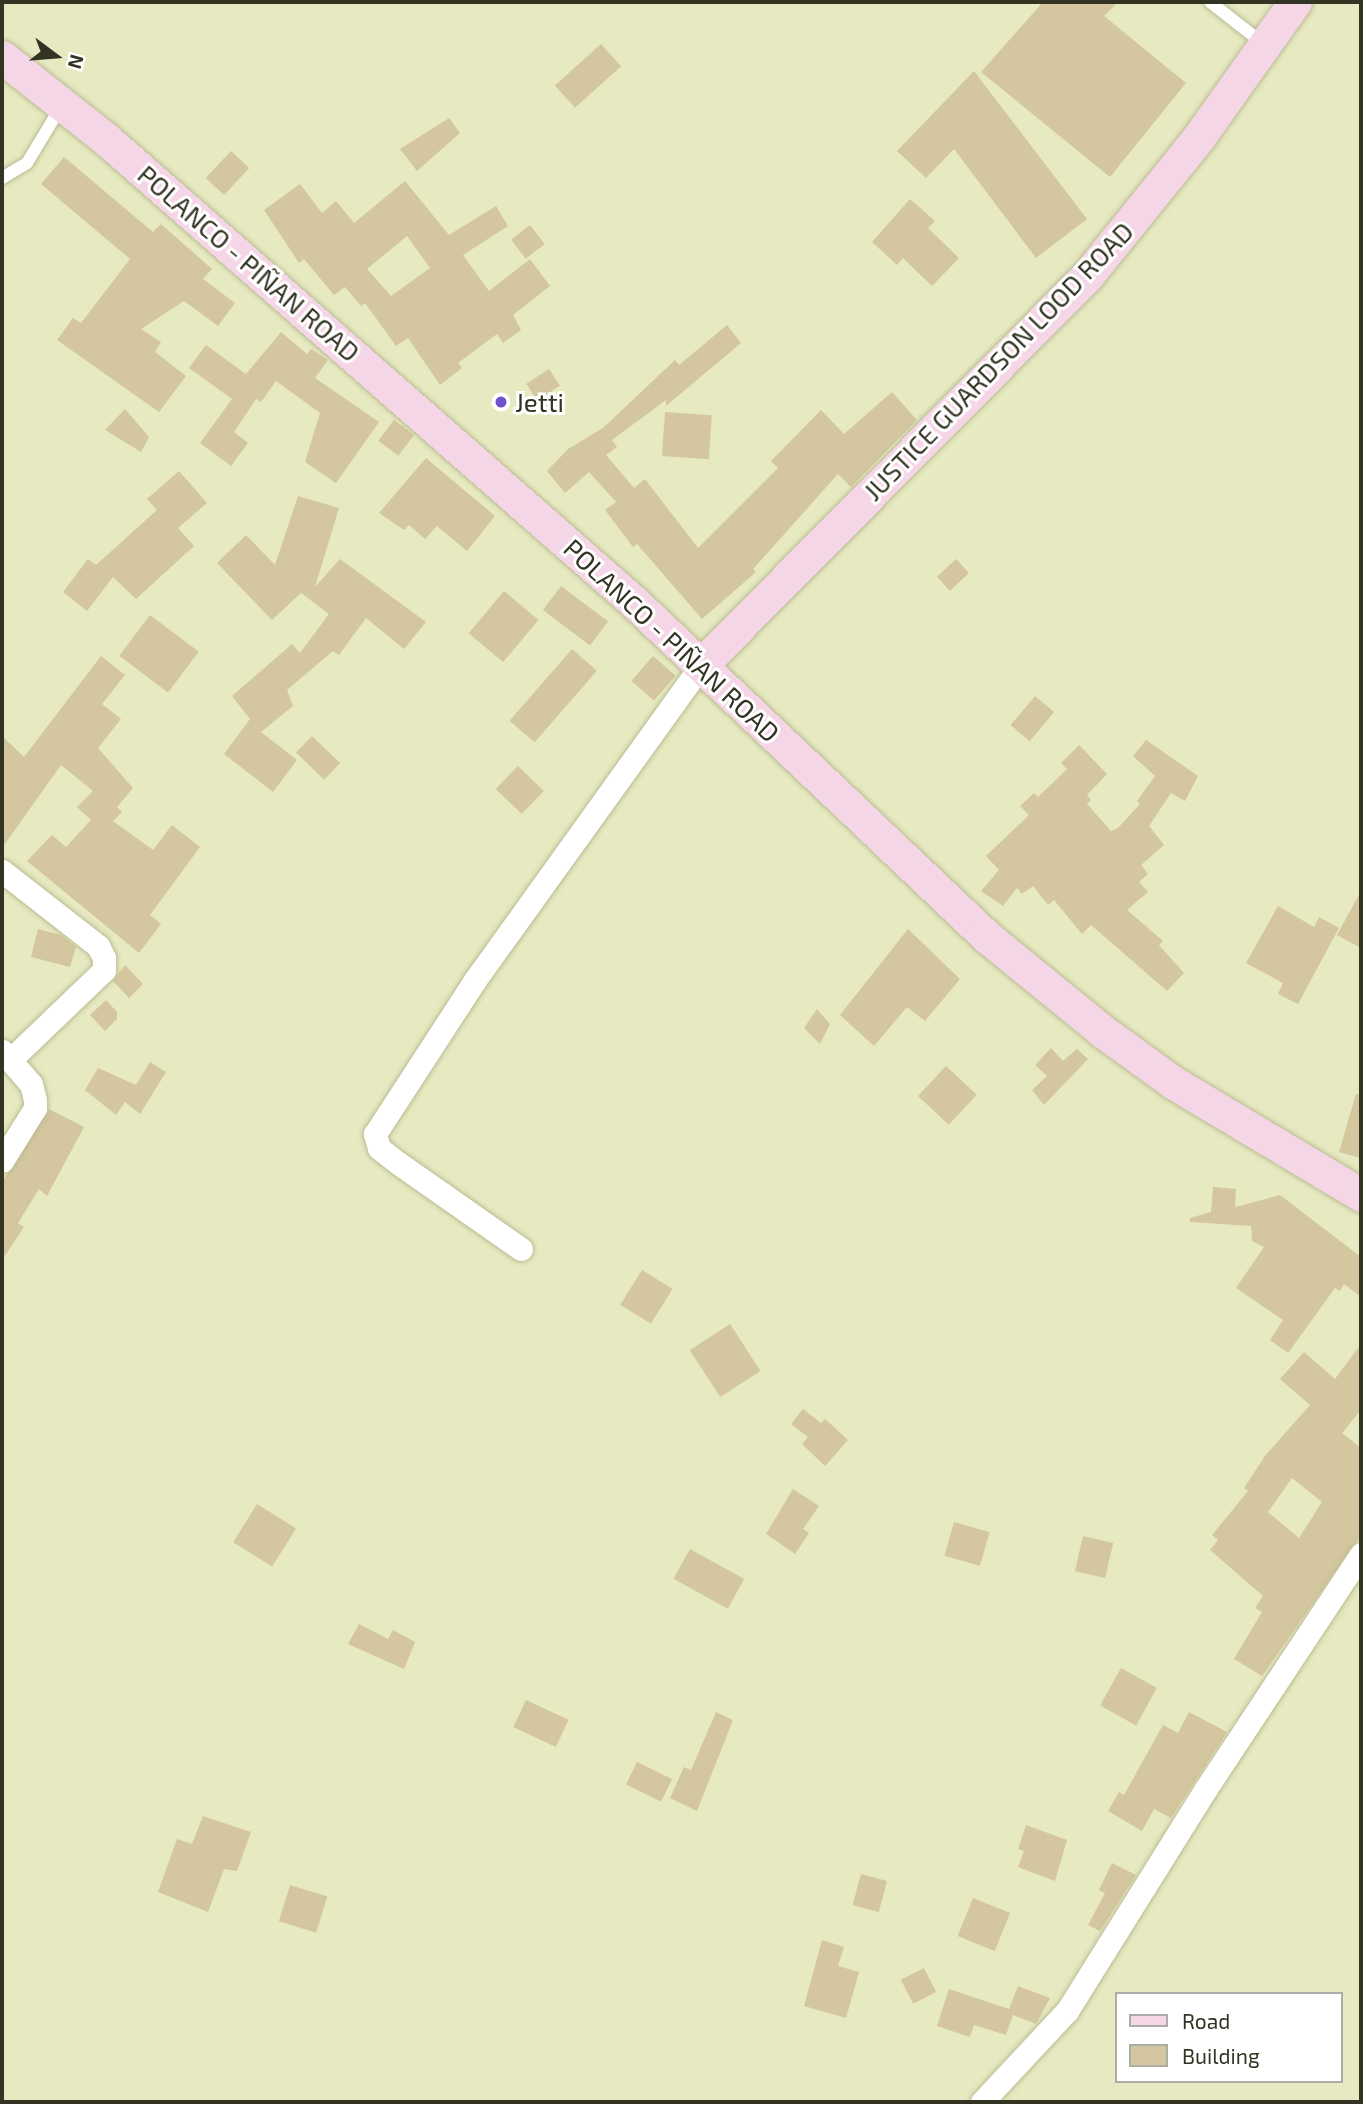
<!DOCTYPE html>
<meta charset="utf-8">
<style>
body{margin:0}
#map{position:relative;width:1363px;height:2104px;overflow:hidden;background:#e7e9c0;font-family:"Exo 2",sans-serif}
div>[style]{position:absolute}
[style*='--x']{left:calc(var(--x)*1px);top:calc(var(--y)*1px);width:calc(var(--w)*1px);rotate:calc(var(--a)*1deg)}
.building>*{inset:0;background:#d4c69f;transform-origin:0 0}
.roads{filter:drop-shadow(0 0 2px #babc94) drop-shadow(0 0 2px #babc94)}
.lane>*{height:12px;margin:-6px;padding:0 6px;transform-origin:6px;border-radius:6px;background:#fff}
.street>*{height:23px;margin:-11.5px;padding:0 11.5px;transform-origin:11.5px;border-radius:11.5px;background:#fff}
.secondary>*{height:33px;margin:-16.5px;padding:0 16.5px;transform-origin:16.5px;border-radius:16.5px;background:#f5d6e6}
.dots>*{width:19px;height:19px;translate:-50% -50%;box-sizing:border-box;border:4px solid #fff;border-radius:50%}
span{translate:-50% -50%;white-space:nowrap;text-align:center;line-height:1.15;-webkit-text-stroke:6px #fff;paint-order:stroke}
.street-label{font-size:26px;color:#333323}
.poi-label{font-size:26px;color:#333323}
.left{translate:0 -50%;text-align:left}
.frame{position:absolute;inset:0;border:4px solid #333323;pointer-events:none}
.legend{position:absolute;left:1115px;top:1992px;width:228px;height:91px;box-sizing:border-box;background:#fff;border:2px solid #adada7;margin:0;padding:9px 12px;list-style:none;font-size:21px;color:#333323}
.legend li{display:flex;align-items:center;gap:14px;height:35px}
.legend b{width:35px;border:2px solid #adada7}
.north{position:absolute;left:21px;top:21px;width:70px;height:70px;-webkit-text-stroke:5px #fff;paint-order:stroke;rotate:106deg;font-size:19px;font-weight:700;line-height:28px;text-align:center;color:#333323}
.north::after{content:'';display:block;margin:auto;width:24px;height:32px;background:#333323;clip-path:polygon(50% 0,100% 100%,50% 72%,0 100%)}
</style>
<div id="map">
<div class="building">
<i style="clip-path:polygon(1043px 2px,1118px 2px,1104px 16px,1186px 83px,1110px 177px,981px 72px)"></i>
<i style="left:601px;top:44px;width:30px;height:62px;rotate:48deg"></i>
<i style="clip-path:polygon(974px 71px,1087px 219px,1036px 258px,954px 149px,926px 178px,897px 151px)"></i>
<i style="clip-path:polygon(449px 118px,460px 133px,417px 171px,400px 149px)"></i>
<i style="left:231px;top:151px;width:25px;height:37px;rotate:43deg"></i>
<i style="clip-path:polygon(64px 157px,153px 232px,161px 224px,212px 269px,203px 279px,235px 303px,218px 326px,184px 301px,141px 329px,161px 342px,155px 352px,186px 376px,159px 412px,57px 340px,73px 318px,81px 323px,130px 259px,41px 184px)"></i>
<i style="clip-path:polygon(evenodd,405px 181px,449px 235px,496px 206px,508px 226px,463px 255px,489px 291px,530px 259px,550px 286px,513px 315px,521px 330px,503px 343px,497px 334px,458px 363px,462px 368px,440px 385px,408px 338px,396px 346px,365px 303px,361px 306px,345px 287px,334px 295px,304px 259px,299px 263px,264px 210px,300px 184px,322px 213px,336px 201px,354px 223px,405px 181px,407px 236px,430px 268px,391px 296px,367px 269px,407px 236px)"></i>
<i style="clip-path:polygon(910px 199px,935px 221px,928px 228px,959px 258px,932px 286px,903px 258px,897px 265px,872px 242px)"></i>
<i style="left:530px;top:225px;width:24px;height:24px;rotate:52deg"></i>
<i style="clip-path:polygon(727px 325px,741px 343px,666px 406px,666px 400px,612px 440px,617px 447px,606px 455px,634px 488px,645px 479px,698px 548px,778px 468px,771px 461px,821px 410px,844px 434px,892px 392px,917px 420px,851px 487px,838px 474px,753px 569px,756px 572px,702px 619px,637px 544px,633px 547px,605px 510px,616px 502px,589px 472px,565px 493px,547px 471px,568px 449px,603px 428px,675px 360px,679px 365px)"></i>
<i style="clip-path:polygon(281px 332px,307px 354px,311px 349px,328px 360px,315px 378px,379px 422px,336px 483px,305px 462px,320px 413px,276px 381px,261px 402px,256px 399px,234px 432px,248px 443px,231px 466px,200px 443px,232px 399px,189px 368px,206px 345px,246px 374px)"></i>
<i style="left:549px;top:369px;width:20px;height:27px;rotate:57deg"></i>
<i style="clip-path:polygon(125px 409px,149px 437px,141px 452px,105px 430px)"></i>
<i style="left:665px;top:412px;width:47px;height:44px;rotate:4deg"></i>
<i style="left:394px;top:420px;width:25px;height:26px;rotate:37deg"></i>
<i style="clip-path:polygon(426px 458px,495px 516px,467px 551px,437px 526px,425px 539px,409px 525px,404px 530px,379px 513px)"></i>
<i style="clip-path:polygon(179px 471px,207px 503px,178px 528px,194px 546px,136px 599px,113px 577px,87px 611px,63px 592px,88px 559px,96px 565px,157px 510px,147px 499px)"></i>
<i style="clip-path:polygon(298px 496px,339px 508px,315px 587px,340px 559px,426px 622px,404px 649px,366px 618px,339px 655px,333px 651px,287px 690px,293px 706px,261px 732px,297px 760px,273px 792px,224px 754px,250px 719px,232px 696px,292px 644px,300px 653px,329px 614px,301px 593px,272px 620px,217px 563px,246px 535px,275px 565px)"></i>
<i style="left:956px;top:559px;width:19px;height:26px;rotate:47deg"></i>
<i style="left:561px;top:586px;width:59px;height:30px;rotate:37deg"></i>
<i style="left:504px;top:591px;width:45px;height:55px;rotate:40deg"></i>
<i style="left:150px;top:615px;width:61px;height:51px;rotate:37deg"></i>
<i style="left:572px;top:649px;width:33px;height:95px;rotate:41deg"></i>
<i style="clip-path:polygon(101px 656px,125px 675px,102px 704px,121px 719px,98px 748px,133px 788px,117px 807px,122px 812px,113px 821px,153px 850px,172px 825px,200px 847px,150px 915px,161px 924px,139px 953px,27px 861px,52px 835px,66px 847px,91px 820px,77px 807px,93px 791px,61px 765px,2px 848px,2px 736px,24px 757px)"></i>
<i style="left:653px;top:656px;width:30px;height:33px;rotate:41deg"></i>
<i style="left:1035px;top:696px;width:25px;height:38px;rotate:40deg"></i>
<i style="left:312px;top:736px;width:39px;height:23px;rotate:44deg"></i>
<i style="clip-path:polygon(1146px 740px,1198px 776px,1185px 801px,1171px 793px,1149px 826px,1164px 845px,1141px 865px,1148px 874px,1139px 882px,1148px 892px,1127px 910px,1163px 941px,1159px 945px,1184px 973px,1167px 991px,1091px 925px,1082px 934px,1054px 900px,1048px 905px,1033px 886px,1022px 894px,1017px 888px,1003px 906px,981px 891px,999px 870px,986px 856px,1029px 815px,1020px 806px,1034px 793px,1038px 797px,1067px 769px,1061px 763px,1079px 745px,1107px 774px,1087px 795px,1091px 800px,1087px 804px,1111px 831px,1118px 828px,1140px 804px,1137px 801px,1155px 776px,1133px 756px)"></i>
<i style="left:518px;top:766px;width:36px;height:32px;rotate:44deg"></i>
<i style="clip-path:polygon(1361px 891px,1361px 948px,1337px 935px)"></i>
<i style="clip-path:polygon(1278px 906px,1314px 927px,1319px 917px,1339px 928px,1298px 1004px,1278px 994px,1283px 983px,1246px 963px)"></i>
<i style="clip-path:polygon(38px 929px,61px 935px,76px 947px,70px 967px,31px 957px)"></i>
<i style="clip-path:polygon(908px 929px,960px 979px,925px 1021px,907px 1007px,874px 1046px,840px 1015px)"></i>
<i style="clip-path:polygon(125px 965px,143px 984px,129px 998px,113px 981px)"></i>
<i style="clip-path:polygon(106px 1000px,117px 1012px,117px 1019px,105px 1031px,90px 1015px)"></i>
<i style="clip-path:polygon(817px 1009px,830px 1024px,820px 1044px,804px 1028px)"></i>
<i style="clip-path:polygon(1051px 1048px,1063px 1061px,1077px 1049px,1088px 1059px,1044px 1105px,1032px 1090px,1047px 1076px,1035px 1065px)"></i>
<i style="clip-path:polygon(150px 1062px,166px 1072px,140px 1114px,125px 1102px,116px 1115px,85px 1090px,98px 1068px,136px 1085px)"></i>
<i style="left:946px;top:1066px;width:42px;height:41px;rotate:43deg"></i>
<i style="clip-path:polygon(1356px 1094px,1361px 1095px,1361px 1158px,1339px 1152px)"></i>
<i style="clip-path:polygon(49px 1109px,84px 1127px,47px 1196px,39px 1189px,18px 1223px,24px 1227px,2px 1260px,2px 1182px)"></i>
<i style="clip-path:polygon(1213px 1187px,1236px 1189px,1235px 1207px,1280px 1195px,1361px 1257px,1361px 1297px,1344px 1284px,1340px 1291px,1335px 1288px,1288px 1353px,1270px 1340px,1283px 1320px,1236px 1288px,1264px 1247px,1252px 1241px,1251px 1226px,1190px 1222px,1190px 1218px,1211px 1212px)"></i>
<i style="left:642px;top:1270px;width:36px;height:41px;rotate:32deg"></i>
<i style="left:730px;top:1324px;width:56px;height:48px;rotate:57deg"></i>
<i style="clip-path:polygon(evenodd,1361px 1344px,1361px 1410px,1342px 1433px,1361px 1448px,1361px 1535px,1262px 1676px,1234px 1659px,1262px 1612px,1255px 1608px,1263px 1596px,1210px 1550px,1218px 1540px,1212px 1535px,1248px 1491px,1244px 1488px,1265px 1456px,1310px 1405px,1280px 1379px,1304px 1352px,1335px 1379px,1361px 1344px,1292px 1478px,1322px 1502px,1299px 1538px,1268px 1512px,1292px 1478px)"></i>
<i style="clip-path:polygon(803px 1409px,821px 1423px,825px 1419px,848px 1440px,825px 1466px,802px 1444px,808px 1437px,791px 1424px)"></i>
<i style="clip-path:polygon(793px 1489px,819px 1506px,803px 1529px,809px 1533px,795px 1554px,766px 1534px)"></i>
<i style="left:257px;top:1504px;width:46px;height:45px;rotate:32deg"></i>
<i style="left:954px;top:1522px;width:37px;height:35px;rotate:16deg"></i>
<i style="left:1083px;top:1536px;width:31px;height:36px;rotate:13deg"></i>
<i style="left:690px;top:1549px;width:62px;height:34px;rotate:29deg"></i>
<i style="clip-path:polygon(359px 1624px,388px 1639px,393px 1630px,415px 1642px,404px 1669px,348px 1644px)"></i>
<i style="left:1121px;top:1668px;width:41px;height:43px;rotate:29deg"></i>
<i style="left:526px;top:1700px;width:47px;height:30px;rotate:25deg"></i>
<i style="clip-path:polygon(716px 1712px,733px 1720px,697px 1811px,670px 1798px,684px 1767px,691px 1770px)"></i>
<i style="clip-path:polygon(1189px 1712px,1227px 1732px,1171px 1818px,1154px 1809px,1142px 1831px,1108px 1811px,1119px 1792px,1124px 1795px,1163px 1725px,1178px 1733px)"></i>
<i style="left:637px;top:1762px;width:39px;height:25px;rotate:26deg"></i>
<i style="clip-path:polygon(203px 1816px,251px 1832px,237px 1871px,224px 1869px,208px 1912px,158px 1892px,177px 1839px,192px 1844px)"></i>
<i style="clip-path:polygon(1026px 1825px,1067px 1840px,1055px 1881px,1018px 1867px,1024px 1851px,1018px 1849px)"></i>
<i style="clip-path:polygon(1112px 1863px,1136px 1875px,1100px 1931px,1088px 1925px,1105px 1893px,1099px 1890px)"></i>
<i style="left:861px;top:1874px;width:27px;height:32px;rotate:15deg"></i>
<i style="left:290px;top:1885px;width:39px;height:38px;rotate:17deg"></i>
<i style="left:973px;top:1898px;width:40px;height:41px;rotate:22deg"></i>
<i style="clip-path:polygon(822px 1940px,844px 1947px,838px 1966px,859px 1972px,846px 2018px,804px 2006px)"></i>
<i style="left:924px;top:1968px;width:27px;height:26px;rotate:63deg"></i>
<i style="clip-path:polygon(1018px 1986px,1050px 1998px,1036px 2024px,1013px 2015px,1006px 2035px,974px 2025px,970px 2037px,937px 2026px,949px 1989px,1009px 2009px)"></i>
</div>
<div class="roads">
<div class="lane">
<i style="--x:1210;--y:2;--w:70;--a:38"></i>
<i style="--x:2;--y:178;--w:29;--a:-31"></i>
<i style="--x:27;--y:163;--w:68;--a:-58.9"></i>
</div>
<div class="street">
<i style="--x:2;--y:871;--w:122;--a:38"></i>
<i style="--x:98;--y:946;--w:13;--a:63"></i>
<i style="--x:104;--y:958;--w:12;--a:90"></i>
<i style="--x:104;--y:970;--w:130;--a:136.2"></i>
<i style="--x:2;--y:1051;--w:44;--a:48.7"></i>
<i style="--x:31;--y:1084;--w:16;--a:76"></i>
<i style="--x:35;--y:1100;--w:8;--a:90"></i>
<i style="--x:35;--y:1108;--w:62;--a:121.9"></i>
<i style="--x:521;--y:1249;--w:150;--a:-145"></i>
<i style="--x:398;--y:1163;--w:24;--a:-142"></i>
<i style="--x:379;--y:1148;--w:15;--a:-106"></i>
<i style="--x:375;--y:1134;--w:184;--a:-57"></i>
<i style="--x:475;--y:980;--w:388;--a:-54.3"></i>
<i style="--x:982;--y:2102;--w:125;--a:-47"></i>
<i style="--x:1067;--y:2011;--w:261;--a:-58"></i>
<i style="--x:1205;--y:1790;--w:283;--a:-56.5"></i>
</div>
<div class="secondary">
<i style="--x:2;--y:57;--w:134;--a:38.3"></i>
<i style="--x:107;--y:140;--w:701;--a:41.24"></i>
<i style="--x:634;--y:602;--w:487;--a:43.5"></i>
<i style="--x:987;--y:937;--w:147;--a:39.2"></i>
<i style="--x:1101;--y:1030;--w:90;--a:36"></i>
<i style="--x:1174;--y:1083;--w:218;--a:30.9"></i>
<i style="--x:701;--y:665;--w:548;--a:-45.22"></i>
<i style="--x:1087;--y:276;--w:179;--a:-51.1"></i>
<i style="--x:1199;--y:137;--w:166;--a:-54.6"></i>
</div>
</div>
<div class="dots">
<i style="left:501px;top:402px;background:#6f52cb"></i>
</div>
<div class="street-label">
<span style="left:249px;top:263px;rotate:41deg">POLANCO - PIÑAN ROAD</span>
<span style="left:998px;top:361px;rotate:-46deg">JUSTICE GUARDSON LOOD ROAD</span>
<span style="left:672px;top:640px;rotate:43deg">POLANCO - PIÑAN ROAD</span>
</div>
<div class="poi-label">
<span class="left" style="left:515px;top:402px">Jetti</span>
</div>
<div class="frame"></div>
<ul class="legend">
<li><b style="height:9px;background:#f5d6e6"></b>Road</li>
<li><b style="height:19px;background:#d4c69f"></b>Building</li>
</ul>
<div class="north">N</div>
</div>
